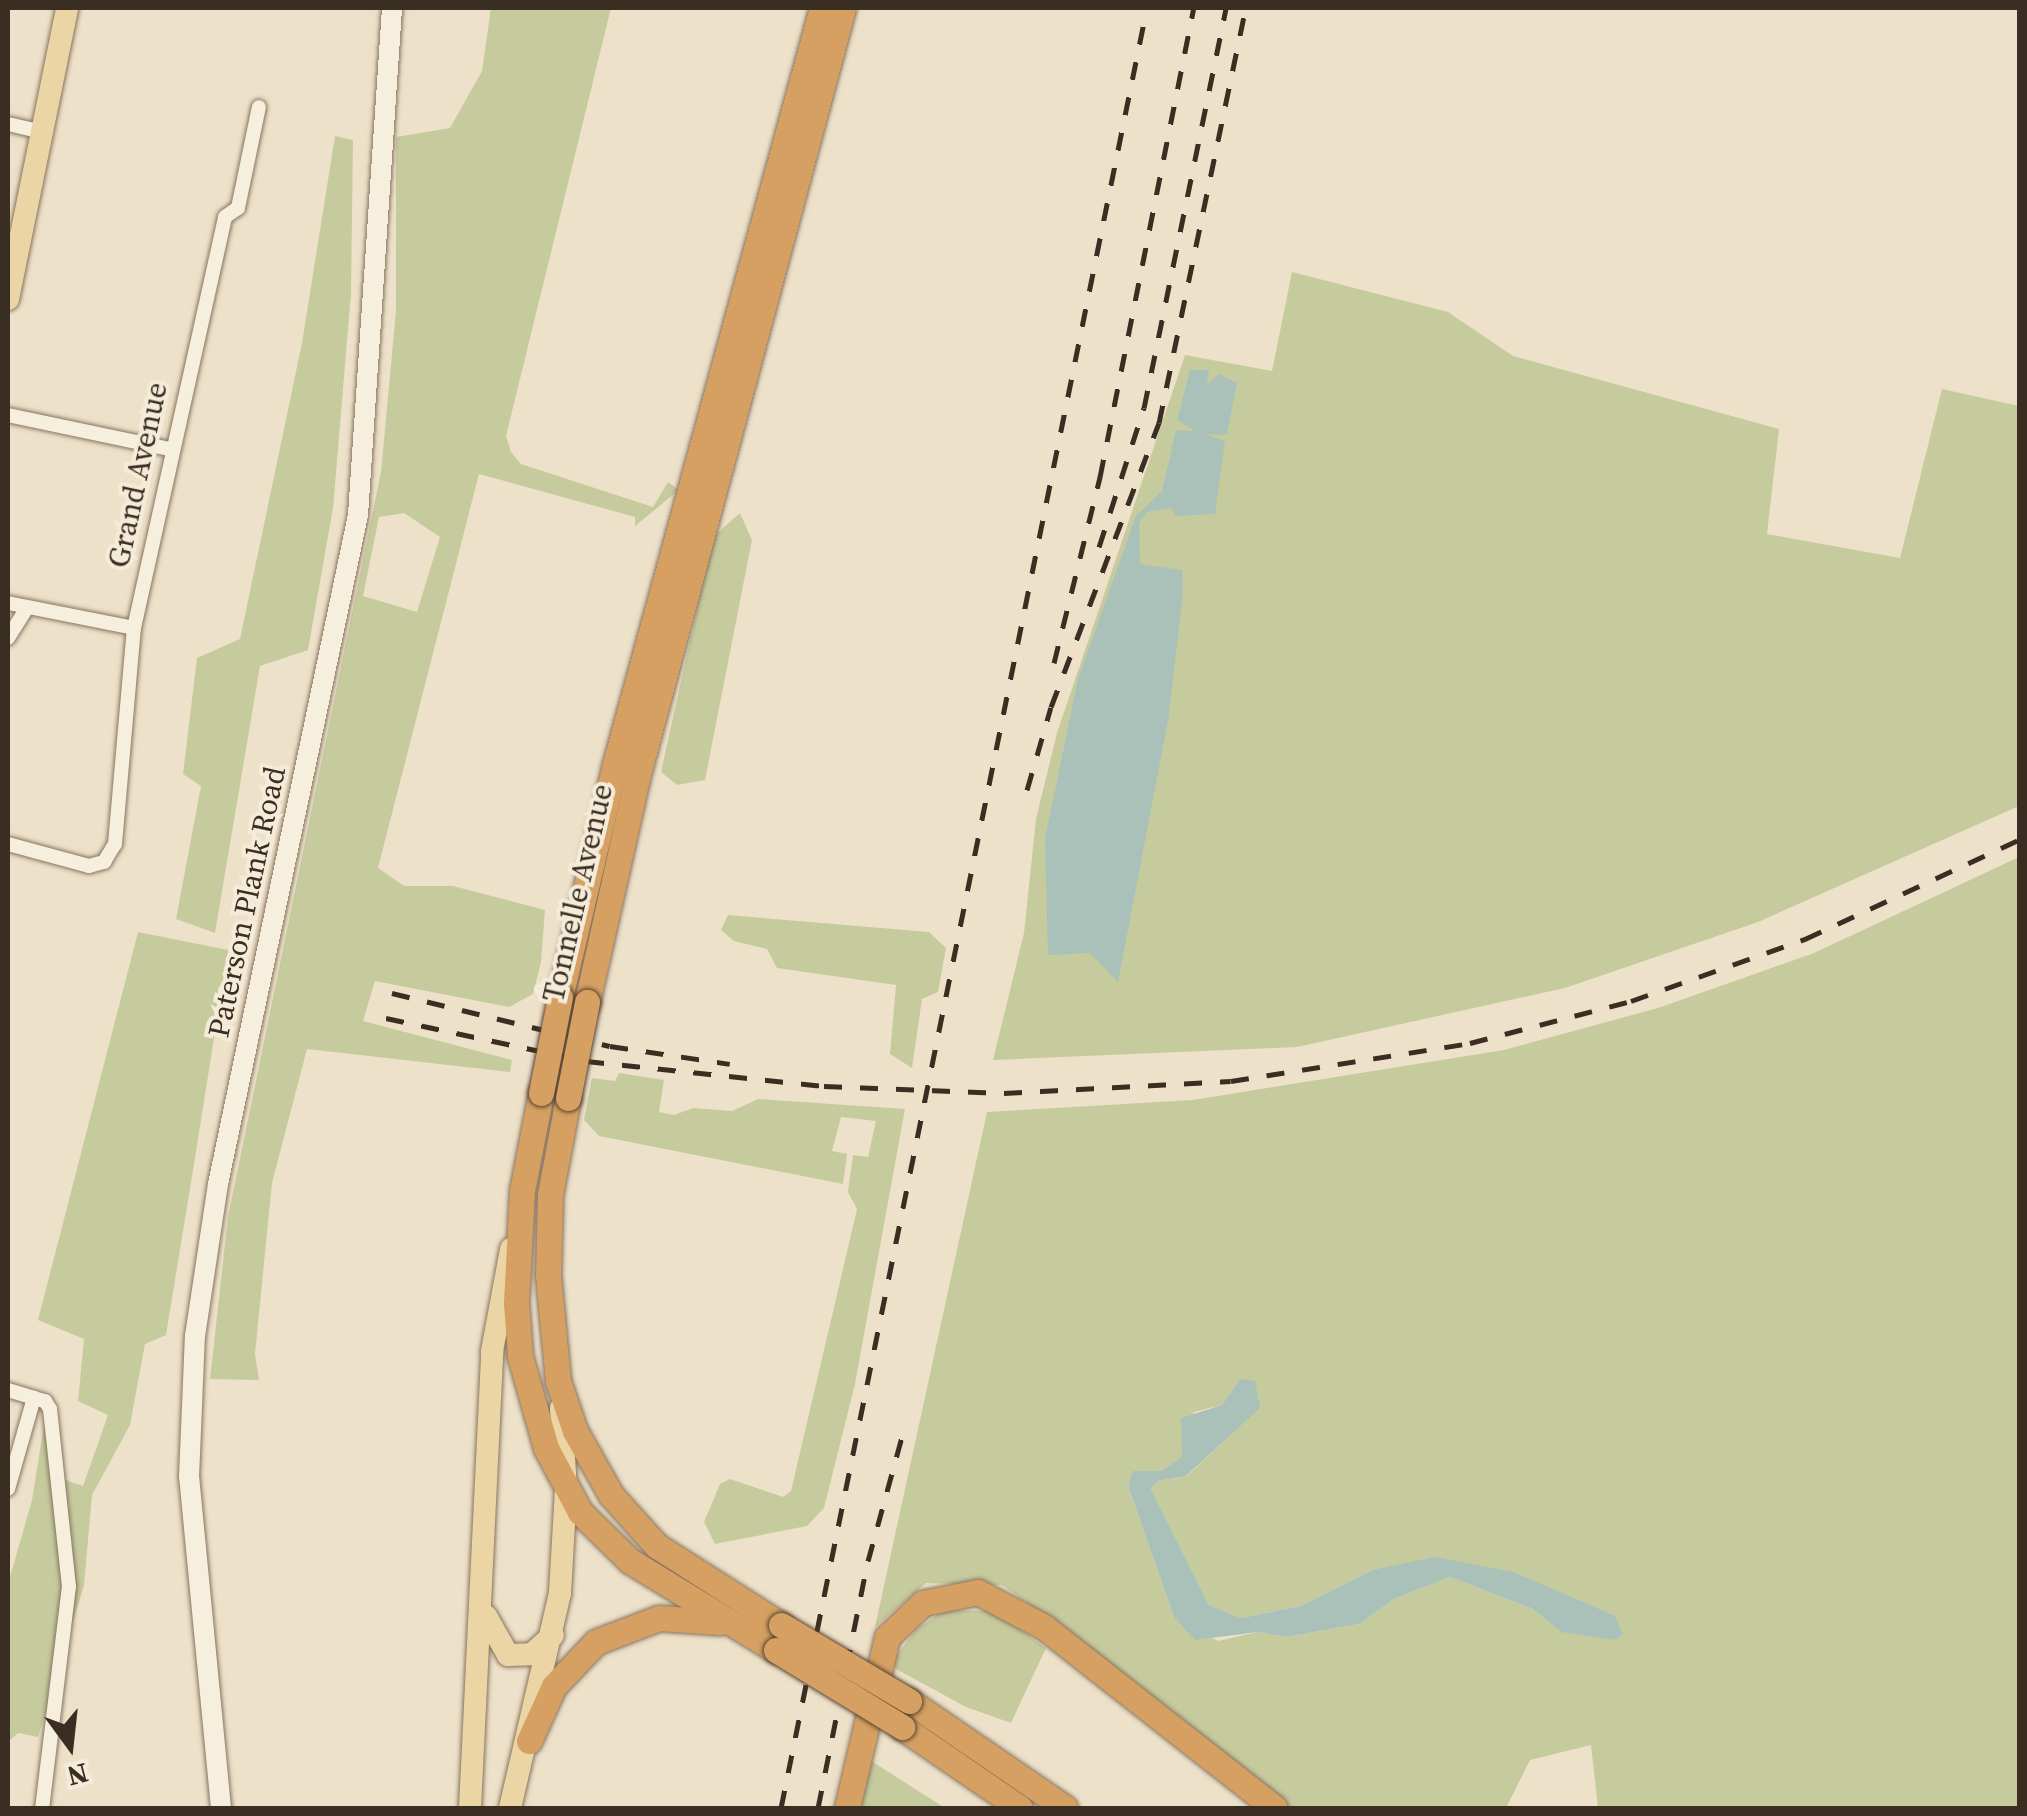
<!DOCTYPE html>
<style>
body{margin:0}
#map{position:relative;width:2027px;height:1816px;overflow:hidden;background:#ede1ca;font-family:"Source Serif 4",serif}
div>[style]{position:absolute}
[style*='--x']{left:calc(var(--x)*1px);top:calc(var(--y)*1px);width:calc(var(--w)*1px);rotate:calc(var(--a)*1deg)}
.green>*{inset:0;background:#c6cb9e}
.water>*{inset:0;background:#aac1ba}
.roads{filter:drop-shadow(0 0 2px #88745f) drop-shadow(0 0 2px #88745f)}
.street>*{height:14px;margin:-7px;padding:0 7px;transform-origin:7px;border-radius:7px;background:#f7efdd}
.secondary>*{height:20px;margin:-10px;padding:0 10px;transform-origin:10px;border-radius:10px;background:#f7efdd}
.primary>*{height:22px;margin:-11px;padding:0 11px;transform-origin:11px;border-radius:11px;background:#ecd5a5}
.highway>*{height:25px;margin:-12.5px;padding:0 12.5px;transform-origin:12.5px;border-radius:12.5px;background:#d5a061}
.rail>*{height:5px;margin-top:-2.5px;transform-origin:0;background:repeating-linear-gradient(90deg,#3a2d22 0 18px,transparent 0 36px)}
.bridges{filter:drop-shadow(0 0 2px #574333) drop-shadow(0 0 2px #574333)}
.highway-bridge>*{height:25px;margin:-12.5px;padding:0 12.5px;transform-origin:12.5px;border-radius:12.5px;background:#d5a061}
span{translate:-50% -50%;white-space:nowrap;text-align:center;line-height:1.15;-webkit-text-stroke:8px #f4ecd9;paint-order:stroke}
.street-label{font-size:30px;color:#3a2d22}
.frame{position:absolute;inset:0;border:10px solid #3a2d22;pointer-events:none}
.north{position:absolute;left:20px;top:1696px;width:100px;height:100px;-webkit-text-stroke:8px #f4ecd9;paint-order:stroke;rotate:165deg;font-size:28px;font-weight:700;line-height:40px;text-align:center;color:#3a2d22}
.north::after{content:'';display:block;margin:auto;width:35px;height:45px;background:#3a2d22;clip-path:polygon(50% 0,100% 100%,50% 72%,0 100%)}
</style>
<div id="map">
<div class="green">
<i style="clip-path:polygon(evenodd,491px 8px,611px 8px,506px 436px,511px 452px,521px 464px,653px 507px,668px 482px,679px 490px,635px 526px,635px 517px,479px 474px,378px 868px,404px 886px,453px 886px,545px 910px,541px 962px,533px 994px,509px 1007px,375px 981px,363px 1021px,512px 1060px,510px 1072px,307px 1049px,272px 1183px,255px 1354px,259px 1380px,210px 1379px,228px 1217px,381px 472px,396px 311px,396px 137px,450px 128px,482px 71px,491px 8px,404px 513px,440px 537px,417px 612px,363px 596px,379px 517px,404px 513px)"></i>
<i style="clip-path:polygon(335px 136px,353px 140px,351px 293px,333px 508px,308px 650px,260px 666px,215px 933px,176px 919px,201px 786px,183px 774px,197px 658px,240px 639px,302px 343px)"></i>
<i style="clip-path:polygon(1292px 272px,1448px 312px,1513px 356px,1779px 429px,1767px 534px,1900px 558px,1942px 389px,2019px 406px,2019px 806px,1758px 922px,1565px 988px,1297px 1047px,993px 1060px,1024px 933px,1036px 819px,1057px 733px,1185px 355px,1272px 371px)"></i>
<i style="clip-path:polygon(740px 513px,752px 540px,705px 780px,677px 785px,661px 772px,713px 537px)"></i>
<i style="clip-path:polygon(evenodd,2019px 857px,2019px 1808px,1598px 1808px,1591px 1745px,1530px 1760px,1506px 1808px,1289px 1808px,1106px 1660px,1002px 1585px,926px 1583px,875px 1627px,987px 1112px,1193px 1100px,1504px 1050px,1658px 1008px,1814px 953px,2019px 857px,1240px 1379px,1259px 1408px,1187px 1476px,1158px 1481px,1151px 1489px,1209px 1605px,1241px 1618px,1300px 1606px,1372px 1570px,1514px 1572px,1614px 1616px,1561px 1632px,1533px 1609px,1450px 1577px,1394px 1599px,1360px 1624px,1285px 1637px,1258px 1632px,1218px 1641px,1174px 1617px,1128px 1486px,1134px 1471px,1161px 1471px,1183px 1457px,1194px 1412px,1222px 1405px,1240px 1379px)"></i>
<i style="clip-path:polygon(728px 915px,929px 932px,946px 948px,938px 992px,922px 999px,912px 1068px,890px 1054px,896px 985px,777px 968px,767px 949px,734px 941px,721px 930px)"></i>
<i style="clip-path:polygon(138px 932px,228px 950px,195px 1158px,166px 1335px,145px 1344px,130px 1425px,92px 1495px,84px 1585px,38px 1737px,18px 1733px,8px 1742px,8px 1584px,32px 1500px,45px 1419px,56px 1416px,65px 1480px,83px 1486px,108px 1415px,78px 1401px,84px 1339px,38px 1320px)"></i>
<i style="clip-path:polygon(619px 1073px,664px 1080px,659px 1112px,674px 1115px,693px 1108px,732px 1111px,758px 1099px,905px 1109px,855px 1384px,824px 1508px,807px 1526px,715px 1544px,704px 1522px,720px 1484px,730px 1479px,783px 1497px,791px 1491px,857px 1209px,848px 1192px,853px 1155px,868px 1157px,876px 1121px,841px 1117px,832px 1151px,847px 1154px,843px 1184px,599px 1136px,584px 1120px,592px 1078px,615px 1081px)"></i>
<i style="clip-path:polygon(944px 1610px,993px 1611px,1046px 1648px,1011px 1723px,966px 1707px,896px 1669px,893px 1660px,916px 1630px)"></i>
<i style="clip-path:polygon(865px 1757px,945px 1808px,859px 1808px)"></i>
</div>
<div class="water">
<i style="clip-path:polygon(1190px 370px,1209px 370px,1207px 385px,1219px 374px,1237px 383px,1227px 435px,1204px 434px,1225px 441px,1215px 514px,1176px 516px,1171px 508px,1147px 512px,1139px 523px,1140px 564px,1182px 570px,1183px 594px,1168px 721px,1118px 982px,1090px 953px,1048px 955px,1045px 839px,1078px 679px,1136px 516px,1162px 491px,1176px 430px,1195px 431px,1177px 420px)"></i>
<i style="clip-path:polygon(1240px 1379px,1255px 1381px,1260px 1408px,1186px 1476px,1158px 1481px,1151px 1489px,1209px 1605px,1241px 1618px,1300px 1606px,1372px 1570px,1435px 1557px,1514px 1572px,1615px 1616px,1623px 1634px,1615px 1640px,1561px 1632px,1533px 1609px,1450px 1577px,1394px 1599px,1360px 1624px,1285px 1637px,1258px 1632px,1195px 1640px,1174px 1617px,1128px 1486px,1133px 1471px,1161px 1471px,1182px 1457px,1181px 1418px,1222px 1405px)"></i>
</div>
<div class="roads">
<div class="street">
<i style="--x:8;--y:124;--w:36;--a:13"></i>
<i style="--x:8;--y:415;--w:166;--a:11.9"></i>
<i style="--x:8;--y:603;--w:128;--a:11.2"></i>
<i style="--x:8;--y:638;--w:36;--a:-58"></i>
<i style="--x:8;--y:844;--w:84;--a:15.2"></i>
<i style="--x:89;--y:866;--w:16;--a:-15"></i>
<i style="--x:104;--y:862;--w:21;--a:-59"></i>
<i style="--x:115;--y:844;--w:217;--a:-85"></i>
<i style="--x:134;--y:628;--w:421;--a:-77.5"></i>
<i style="--x:225;--y:217;--w:16;--a:-35"></i>
<i style="--x:238;--y:208;--w:103;--a:-78.3"></i>
<i style="--x:8;--y:1390;--w:39;--a:17"></i>
<i style="--x:45;--y:1401;--w:9;--a:58"></i>
<i style="--x:50;--y:1409;--w:178;--a:83.9"></i>
<i style="--x:69;--y:1586;--w:224;--a:96.9"></i>
<i style="--x:8;--y:1489;--w:95;--a:-74.1"></i>
</div>
<div class="secondary">
<i style="--x:221;--y:1808;--w:333;--a:-95.5"></i>
<i style="--x:189;--y:1477;--w:141;--a:-87.6"></i>
<i style="--x:195;--y:1336;--w:154;--a:-81.4"></i>
<i style="--x:218;--y:1184;--w:683;--a:-78.18"></i>
<i style="--x:358;--y:515;--w:508;--a:-86.16"></i>
</div>
<div class="primary">
<i style="--x:8;--y:299;--w:297;--a:-78.5"></i>
<i style="--x:486;--y:1616;--w:45;--a:60.6"></i>
<i style="--x:508;--y:1655;--w:24;--a:-2"></i>
<i style="--x:532;--y:1654;--w:28;--a:-42"></i>
<i style="--x:470;--y:1808;--w:458;--a:-87.2"></i>
<i style="--x:492;--y:1351;--w:104;--a:-79.4"></i>
<i style="--x:510;--y:1808;--w:221;--a:-76.9"></i>
<i style="--x:560;--y:1593;--w:103;--a:-86.7"></i>
<i style="--x:566;--y:1490;--w:82;--a:-93.5"></i>
</div>
<div class="highway">
<i style="--x:560;--y:997;--w:235;--a:-76.7"></i>
<i style="--x:614;--y:768;--w:788;--a:-74.69"></i>
<i style="--x:587;--y:1002;--w:234;--a:-77.4"></i>
<i style="--x:638;--y:774;--w:793;--a:-75.02"></i>
<i style="--x:541;--y:1093;--w:100;--a:101"></i>
<i style="--x:522;--y:1191;--w:112;--a:93.1"></i>
<i style="--x:516;--y:1303;--w:53;--a:85.7"></i>
<i style="--x:520;--y:1356;--w:96;--a:74.2"></i>
<i style="--x:546;--y:1448;--w:72;--a:62"></i>
<i style="--x:580;--y:1512;--w:70;--a:44.4"></i>
<i style="--x:630;--y:1561;--w:171;--a:31.4"></i>
<i style="--x:568;--y:1098;--w:99;--a:100.5"></i>
<i style="--x:550;--y:1195;--w:80;--a:91.4"></i>
<i style="--x:548;--y:1275;--w:106;--a:84.6"></i>
<i style="--x:558;--y:1381;--w:53;--a:71.2"></i>
<i style="--x:575;--y:1431;--w:73;--a:60.6"></i>
<i style="--x:611;--y:1495;--w:69;--a:48"></i>
<i style="--x:657;--y:1546;--w:147;--a:32.5"></i>
<i style="--x:909;--y:1701;--w:189;--a:34.4"></i>
<i style="--x:902;--y:1727;--w:143;--a:34.5"></i>
<i style="--x:529;--y:1741;--w:60;--a:-65.6"></i>
<i style="--x:554;--y:1686;--w:61;--a:-46.3"></i>
<i style="--x:596;--y:1642;--w:67;--a:-20.9"></i>
<i style="--x:659;--y:1618;--w:61;--a:3.8"></i>
<i style="--x:847;--y:1808;--w:176;--a:-76.8"></i>
<i style="--x:887;--y:1637;--w:50;--a:-43.4"></i>
<i style="--x:923;--y:1603;--w:56;--a:-11.3"></i>
<i style="--x:978;--y:1592;--w:75;--a:27.9"></i>
<i style="--x:1044;--y:1627;--w:293;--a:38.1"></i>
</div>
</div>
<div class="rail">
<i style="--x:1099;--y:547;--w:146;--a:-72.1"></i>
<i style="--x:1144;--y:408;--w:408;--a:-78.4"></i>
<i style="--x:1054;--y:663;--w:192;--a:-76.1"></i>
<i style="--x:1100;--y:477;--w:478;--a:-78.7"></i>
<i style="--x:1027;--y:790;--w:86;--a:-73.9"></i>
<i style="--x:1051;--y:707;--w:304;--a:-69.2"></i>
<i style="--x:1159;--y:423;--w:424;--a:-78.2"></i>
<i style="--x:392;--y:993;--w:224;--a:13.7"></i>
<i style="--x:610;--y:1046;--w:121;--a:8.5"></i>
<i style="--x:386;--y:1018;--w:205;--a:12.1"></i>
<i style="--x:586;--y:1061;--w:239;--a:6"></i>
<i style="--x:824;--y:1086;--w:180;--a:2.2"></i>
<i style="--x:1004;--y:1093;--w:227;--a:-3"></i>
<i style="--x:1231;--y:1081;--w:242;--a:-9"></i>
<i style="--x:1470;--y:1043;--w:166;--a:-14.6"></i>
<i style="--x:1631;--y:1001;--w:185;--a:-19.6"></i>
<i style="--x:1805;--y:939;--w:237;--a:-24.9"></i>
<i style="--x:781;--y:1808;--w:1837;--a:-78.51"></i>
<i style="--x:818;--y:1808;--w:252;--a:-78.6"></i>
<i style="--x:868;--y:1561;--w:133;--a:-74.7"></i>
</div>
<div class="bridges">
<div class="highway-bridge">
<i style="--x:541;--y:1093;--w:98;--a:-78.8"></i>
<i style="--x:568;--y:1098;--w:98;--a:-78.8"></i>
<i style="--x:781;--y:1625;--w:149;--a:30.7"></i>
<i style="--x:776;--y:1650;--w:148;--a:31.4"></i>
</div>
</div>
<div class="street-label">
<span style="left:138px;top:475px;rotate:-78deg">Grand Avenue</span>
<span style="left:578px;top:893px;rotate:-77deg">Tonnelle Avenue</span>
<span style="left:247px;top:902px;rotate:-78deg">Paterson Plank Road</span>
</div>
<div class="frame"></div>
<div class="north">N</div>
</div>
